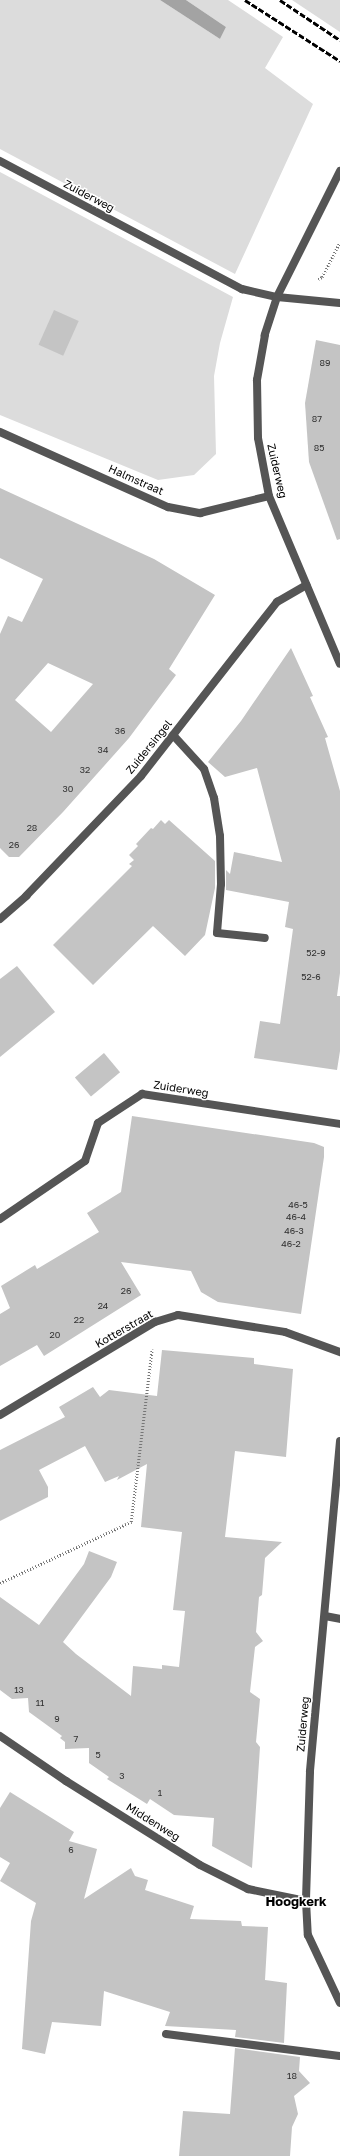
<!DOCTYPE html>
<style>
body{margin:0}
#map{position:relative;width:340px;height:2156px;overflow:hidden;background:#fff;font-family:"Golos Text",sans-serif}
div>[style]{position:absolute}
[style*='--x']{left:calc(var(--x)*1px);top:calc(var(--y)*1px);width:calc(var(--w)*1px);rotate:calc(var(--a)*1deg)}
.green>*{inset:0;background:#dcdcdc}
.water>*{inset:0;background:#a3a3a3}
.building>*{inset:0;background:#c4c4c4;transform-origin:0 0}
.path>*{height:2.5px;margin-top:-1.25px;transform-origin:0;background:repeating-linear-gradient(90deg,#777 0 1px,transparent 0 3px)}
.service>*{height:8px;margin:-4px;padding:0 4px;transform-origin:4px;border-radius:4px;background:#555}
.minor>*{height:8px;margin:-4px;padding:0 4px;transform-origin:4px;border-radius:4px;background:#555}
.tertiary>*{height:8px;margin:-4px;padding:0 4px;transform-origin:4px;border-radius:4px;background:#555}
.rail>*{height:3px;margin-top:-1.5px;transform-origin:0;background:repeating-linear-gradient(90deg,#000 0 6px,transparent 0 8px)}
span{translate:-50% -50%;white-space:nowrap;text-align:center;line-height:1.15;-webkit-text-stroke:3px #fff;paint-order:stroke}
.number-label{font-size:9px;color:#313131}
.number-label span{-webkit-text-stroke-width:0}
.street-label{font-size:11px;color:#000}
.quarter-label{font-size:13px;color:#000;font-weight:700}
</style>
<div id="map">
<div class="green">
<i style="clip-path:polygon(0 0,160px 0,220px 39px,226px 27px,186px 0,228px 0,283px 37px,265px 68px,313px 104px,235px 274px,0 149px)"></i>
<i style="clip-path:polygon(292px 0,340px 0,340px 32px)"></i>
<i style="clip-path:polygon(0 172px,233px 297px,220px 343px,214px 376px,216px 454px,194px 475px,158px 480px,0 415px)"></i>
</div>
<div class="water">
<i style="clip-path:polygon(160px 0,186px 0,226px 27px,220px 39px)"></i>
</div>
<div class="building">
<i style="left:54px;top:310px;width:27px;height:38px;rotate:24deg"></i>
<i style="clip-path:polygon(316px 340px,340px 345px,340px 539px,337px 540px,309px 462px,305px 403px)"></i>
<i style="clip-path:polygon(evenodd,0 488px,154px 559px,215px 595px,169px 669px,176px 675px,129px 738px,63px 812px,19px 857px,9px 857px,0 848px,0 634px,8px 616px,22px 622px,43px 579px,0 558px,0 488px,48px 663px,93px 684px,51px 732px,15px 700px,48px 663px)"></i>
<i style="clip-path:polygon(291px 648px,313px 696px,310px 697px,328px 737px,325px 738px,340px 791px,340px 973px,337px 996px,340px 996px,340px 1051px,337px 1070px,254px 1058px,260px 1021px,280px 1024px,293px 929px,285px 927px,289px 902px,226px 890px,226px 870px,230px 874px,234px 852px,282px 862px,257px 768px,225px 777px,208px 762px,241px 721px)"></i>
<i style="clip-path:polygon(161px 820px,165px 824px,169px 820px,215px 861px,215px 888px,205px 935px,185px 956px,153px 926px,93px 985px,53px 945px,132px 866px,129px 864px,134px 860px,129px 855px,138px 846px,136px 844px,151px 828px,153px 829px)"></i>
<i style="clip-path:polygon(17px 966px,55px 1012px,0 1057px,0 979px)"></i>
<i style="left:104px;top:1053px;width:25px;height:38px;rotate:50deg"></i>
<i style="clip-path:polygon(132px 1116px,314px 1143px,324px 1147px,324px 1157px,301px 1314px,218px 1302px,201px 1292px,191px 1271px,121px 1262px,141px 1295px,44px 1356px,37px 1345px,0 1366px,0 1314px,10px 1308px,1px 1286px,35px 1265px,37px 1269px,99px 1232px,87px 1213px,121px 1192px)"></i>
<i style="clip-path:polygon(162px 1350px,254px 1358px,254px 1364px,293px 1369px,286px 1457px,235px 1451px,225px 1537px,282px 1542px,265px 1558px,262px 1595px,259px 1597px,256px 1632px,263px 1641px,255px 1647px,250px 1692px,260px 1699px,256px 1742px,260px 1747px,252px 1868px,212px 1846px,214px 1818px,174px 1815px,150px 1799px,147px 1804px,107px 1779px,109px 1777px,89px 1763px,89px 1748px,65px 1749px,65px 1742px,60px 1738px,62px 1736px,29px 1712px,28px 1698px,12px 1699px,0 1690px,0 1597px,39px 1625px,84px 1564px,89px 1551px,117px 1562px,111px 1577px,63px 1642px,76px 1654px,131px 1696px,133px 1666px,162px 1669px,162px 1665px,179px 1667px,185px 1611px,173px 1610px,182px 1532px,141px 1527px,147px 1464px,117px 1480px,119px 1476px,105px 1482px,85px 1446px,39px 1470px,48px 1487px,48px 1497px,0 1521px,0 1450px,65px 1417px,59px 1407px,93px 1387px,100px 1397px,109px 1390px,157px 1396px)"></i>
<i style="clip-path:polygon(10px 1792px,74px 1832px,69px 1841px,97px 1849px,84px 1899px,131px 1868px,135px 1876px,148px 1880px,145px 1890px,194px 1906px,190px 1919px,241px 1921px,242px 1926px,268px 1927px,265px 1980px,287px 1983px,284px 2043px,235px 2037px,236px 2030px,165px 2026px,170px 2012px,104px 1991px,101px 2026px,52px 2022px,45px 2054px,22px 2049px,31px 1921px,36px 1903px,0 1881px,10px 1863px,0 1857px,0 1808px)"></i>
<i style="clip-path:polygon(235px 2048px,300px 2057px,299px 2071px,310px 2083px,294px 2096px,298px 2114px,292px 2127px,290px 2156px,179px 2156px,183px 2111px,230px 2114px)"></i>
</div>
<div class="path">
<i style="--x:318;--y:279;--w:4;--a:-27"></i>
<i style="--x:322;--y:277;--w:39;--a:-63"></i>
<i style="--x:0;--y:1583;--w:145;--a:-25"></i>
<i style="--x:131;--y:1522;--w:174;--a:-83.1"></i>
</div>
<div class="service">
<i style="--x:173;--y:735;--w:46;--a:47.6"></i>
<i style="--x:204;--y:769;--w:31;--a:71"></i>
<i style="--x:214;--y:798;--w:38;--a:81"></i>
<i style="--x:220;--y:836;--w:48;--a:88.8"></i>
<i style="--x:221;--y:884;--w:49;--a:94.7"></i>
<i style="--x:217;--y:933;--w:48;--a:5.9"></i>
<i style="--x:0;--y:1219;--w:103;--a:-34.3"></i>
<i style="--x:85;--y:1161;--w:40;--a:-71.1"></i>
<i style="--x:98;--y:1123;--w:53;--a:-33.4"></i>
<i style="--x:142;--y:1094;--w:200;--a:8.6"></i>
<i style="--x:325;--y:1616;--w:15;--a:11"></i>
<i style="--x:166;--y:2034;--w:175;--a:7.2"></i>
</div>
<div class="minor">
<i style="--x:0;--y:161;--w:274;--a:27.9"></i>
<i style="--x:242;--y:289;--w:36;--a:13"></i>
<i style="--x:277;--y:297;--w:63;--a:5.4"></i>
<i style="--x:0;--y:432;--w:184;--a:24.1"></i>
<i style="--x:168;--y:507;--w:33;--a:11"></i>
<i style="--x:200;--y:513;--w:71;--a:-13.8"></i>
<i style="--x:0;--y:919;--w:35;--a:-41"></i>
<i style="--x:26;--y:896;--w:166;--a:-46.2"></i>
<i style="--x:141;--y:776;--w:221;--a:-52"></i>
<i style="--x:277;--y:602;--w:34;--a:-30"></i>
<i style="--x:0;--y:1415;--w:181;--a:-31"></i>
<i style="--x:155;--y:1322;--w:24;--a:-17"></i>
<i style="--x:178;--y:1315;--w:108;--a:9"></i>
<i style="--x:285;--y:1332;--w:59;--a:20"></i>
<i style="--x:0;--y:1736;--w:80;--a:34.3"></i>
<i style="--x:66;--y:1781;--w:158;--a:32.1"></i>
<i style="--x:200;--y:1865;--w:54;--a:26.6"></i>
<i style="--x:248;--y:1889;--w:59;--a:11.7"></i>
</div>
<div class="tertiary">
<i style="--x:340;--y:171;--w:141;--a:116.6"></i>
<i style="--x:277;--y:297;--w:40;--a:108"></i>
<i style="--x:265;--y:335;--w:46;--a:100.1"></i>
<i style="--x:257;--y:380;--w:58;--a:89"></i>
<i style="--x:258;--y:438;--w:59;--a:79.3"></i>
<i style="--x:269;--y:496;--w:182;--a:67.1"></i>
<i style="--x:340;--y:1441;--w:332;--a:95.2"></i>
<i style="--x:310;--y:1772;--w:129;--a:91.8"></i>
<i style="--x:306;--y:1901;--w:34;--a:87"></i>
<i style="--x:308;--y:1935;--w:75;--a:64.8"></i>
</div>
<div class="rail">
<i style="--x:245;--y:0;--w:113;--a:32.7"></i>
<i style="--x:280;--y:0;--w:72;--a:33.7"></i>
</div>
<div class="number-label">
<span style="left:325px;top:363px">89</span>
<span style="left:317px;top:419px">87</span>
<span style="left:319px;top:448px">85</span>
<span style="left:120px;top:731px">36</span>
<span style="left:103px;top:750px">34</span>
<span style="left:85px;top:770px">32</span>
<span style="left:68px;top:789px">30</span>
<span style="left:32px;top:828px">28</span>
<span style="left:14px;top:845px">26</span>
<span style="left:316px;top:953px">52-9</span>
<span style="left:311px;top:977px">52-6</span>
<span style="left:298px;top:1205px">46-5</span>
<span style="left:296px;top:1217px">46-4</span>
<span style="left:294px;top:1231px">46-3</span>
<span style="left:291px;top:1244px">46-2</span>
<span style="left:126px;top:1291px">26</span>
<span style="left:103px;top:1306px">24</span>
<span style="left:79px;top:1320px">22</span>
<span style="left:55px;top:1335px">20</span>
<span style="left:19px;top:1690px">13</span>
<span style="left:40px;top:1703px">11</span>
<span style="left:57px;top:1719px">9</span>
<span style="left:76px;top:1739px">7</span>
<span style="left:98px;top:1755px">5</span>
<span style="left:122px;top:1776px">3</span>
<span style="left:160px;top:1793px">1</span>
<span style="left:71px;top:1850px">6</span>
<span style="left:292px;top:2076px">18</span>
</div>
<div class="street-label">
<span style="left:89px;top:196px;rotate:28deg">Zuiderweg</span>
<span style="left:277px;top:471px;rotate:77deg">Zuiderweg</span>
<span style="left:136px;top:480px;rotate:24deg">Halmstraat</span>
<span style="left:149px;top:747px;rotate:-51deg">Zuidersingel</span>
<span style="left:181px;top:1089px;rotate:9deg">Zuiderweg</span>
<span style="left:124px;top:1329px;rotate:-30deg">Kotterstraat</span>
<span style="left:303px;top:1724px;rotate:-85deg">Zuiderweg</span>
<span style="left:153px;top:1822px;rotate:32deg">Middenweg</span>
</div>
<div class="quarter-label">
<span style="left:296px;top:1901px">Hoogkerk</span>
</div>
</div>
